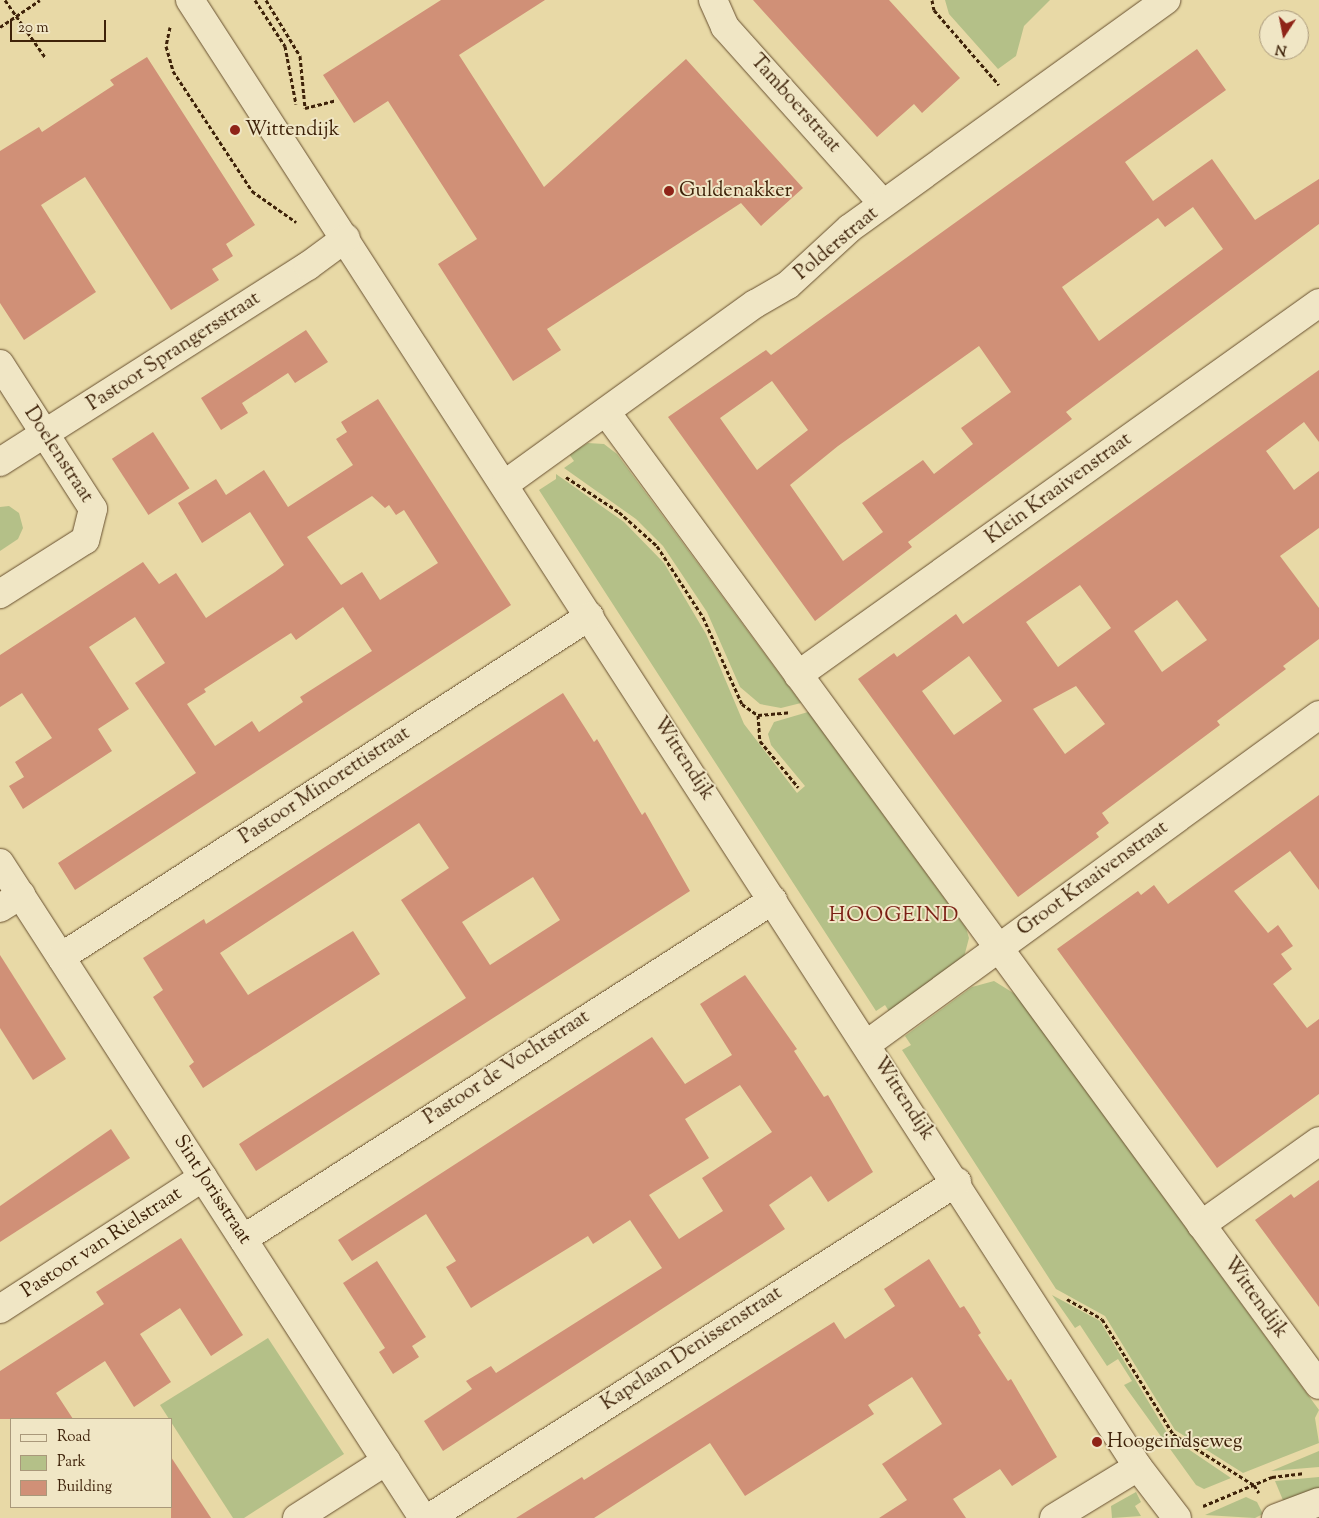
<!DOCTYPE html>
<style>
body{margin:0}
#map{position:relative;width:1319px;height:1518px;overflow:hidden;background:#e8d9a6;font-family:"Sorts Mill Goudy",serif}
div>[style]{position:absolute}
[style*='--x']{left:calc(var(--x)*1px);top:calc(var(--y)*1px);width:calc(var(--w)*1px);rotate:calc(var(--a)*1deg)}
.green>*{inset:0;background:#b4c088}
.building>*{inset:0;background:#d09077;transform-origin:0 0}
.path>*{height:3px;margin-top:-1.5px;transform-origin:0;background:repeating-linear-gradient(90deg,#3e2209 0 4px,transparent 0 6.5px)}
.roads{filter:drop-shadow(0 0 1px #685030) drop-shadow(0 0 1px #685030)}
.street>*{height:28px;margin:-14px;padding:0 14px;transform-origin:14px;border-radius:14px;background:#f0e6c5}
.secondary>*{height:28px;margin:-14px;padding:0 14px;transform-origin:14px;border-radius:14px;background:#f0e6c5}
.dots>*{width:14px;height:14px;translate:-50% -50%;box-sizing:border-box;border:2px solid #f0e6c5;border-radius:50%}
span{translate:-50% -50%;white-space:nowrap;text-align:center;line-height:1.15;-webkit-text-stroke:4px #f0e6c5;paint-order:stroke}
.street-label{font-size:20px;color:#3e2209}
.poi-label{font-size:20px;color:#3e2209}
.left{translate:0 -50%;text-align:left}
.neighbourhood-label{font-size:21px;color:#7a1f14;letter-spacing:1px}
.legend{position:absolute;left:10px;top:1418px;width:162px;height:90px;box-sizing:border-box;background:#f0e6c5;border:1px solid #a9987a;margin:0;padding:6px 9px;list-style:none;font-size:15px;color:#3e2209}
.legend li{display:flex;align-items:center;gap:10px;height:25px}
.legend b{width:25px;border:1px solid #a9987a}
.north{position:absolute;left:1259px;top:10px;width:50px;height:50px;box-sizing:border-box;background:#f0e6c5;border:1px solid #a9987a;border-radius:50%;rotate:191deg;font-size:14px;font-weight:700;line-height:20px;text-align:center;color:#3e2209}
.north::after{content:'';display:block;margin:auto;width:18px;height:22px;background:#8f2418;clip-path:polygon(50% 0,100% 100%,50% 72%,0 100%)}
.scale{position:absolute;left:10px;top:20px;width:96px;height:22px;box-sizing:border-box;border:2px solid #3e2209;border-top:0;padding-left:6px;font-size:15px;line-height:18px;white-space:nowrap;color:#3e2209;-webkit-text-stroke:4px #f0e6c5;paint-order:stroke}
</style>
<div id="map">
<div class="green">
<i style="clip-path:polygon(945px 0,1050px 0,1024px 26px,1016px 56px,998px 69px,949px 14px)"></i>
<i style="clip-path:polygon(588px 443px,604px 444px,617px 454px,801px 703px,781px 708px,760px 704px,740px 687px,707px 612px,663px 546px,636px 519px,564px 468px,574px 461px,569px 454px)"></i>
<i style="clip-path:polygon(556px 474px,624px 522px,664px 563px,706px 634px,744px 724px,797px 793px,805px 786px,771px 745px,768px 734px,774px 722px,808px 712px,966px 928px,969px 938px,964px 957px,890px 1013px,885px 1005px,876px 1011px,539px 490px,556px 479px)"></i>
<i style="clip-path:polygon(9px 506px,19px 513px,23px 528px,18px 539px,0 551px,0 507px)"></i>
<i style="clip-path:polygon(994px 981px,1015px 994px,1319px 1410px,1315px 1418px,1319px 1443px,1243px 1473px,1175px 1430px,1105px 1316px,1056px 1289px,902px 1050px,911px 1045px,905px 1036px,972px 987px)"></i>
<i style="clip-path:polygon(1052px 1295px,1100px 1321px,1169px 1436px,1231px 1478px,1204px 1489px,1196px 1485px,1124px 1385px,1132px 1381px,1118px 1359px,1107px 1366px,1080px 1325px,1075px 1328px)"></i>
<i style="clip-path:polygon(268px 1338px,344px 1454px,244px 1518px,233px 1518px,160px 1405px)"></i>
<i style="clip-path:polygon(1319px 1451px,1319px 1467px,1271px 1471px)"></i>
<i style="clip-path:polygon(1319px 1477px,1319px 1493px,1285px 1505px,1275px 1481px)"></i>
<i style="clip-path:polygon(1136px 1492px,1141px 1502px,1135px 1506px,1141px 1516px,1112px 1518px,1111px 1506px)"></i>
<i style="clip-path:polygon(1246px 1497px,1257px 1502px,1263px 1514px,1255px 1518px,1205px 1515px)"></i>
</div>
<div class="building">
<i style="clip-path:polygon(441px 0,545px 0,459px 55px,544px 187px,686px 59px,803px 188px,761px 226px,741px 203px,547px 329px,561px 350px,513px 381px,438px 264px,477px 239px,388px 101px,354px 123px,323px 75px)"></i>
<i style="clip-path:polygon(753px 0,889px 0,960px 78px,922px 113px,914px 104px,877px 137px)"></i>
<i style="clip-path:polygon(evenodd,1197px 49px,1226px 90px,1125px 162px,1153px 201px,1212px 159px,1255px 220px,1319px 179px,1319px 224px,1066px 412px,1072px 419px,908px 542px,912px 547px,815px 621px,668px 417px,766px 350px,771px 355px,1197px 49px,1193px 207px,1223px 249px,1099px 341px,1062px 287px,1158px 218px,1165px 227px,1193px 207px,1197px 49px,979px 346px,1011px 392px,961px 428px,973px 444px,934px 474px,923px 460px,862px 503px,883px 532px,843px 561px,790px 485px,838px 446px,979px 346px,1197px 49px,772px 381px,808px 430px,757px 470px,720px 418px,772px 381px)"></i>
<i style="clip-path:polygon(147px 57px,255px 225px,226px 244px,233px 256px,212px 269px,219px 280px,171px 310px,85px 177px,41px 205px,96px 292px,24px 340px,0 303px,0 151px,39px 127px,42px 132px,114px 85px,110px 80px)"></i>
<i style="clip-path:polygon(306px 330px,328px 362px,295px 383px,288px 373px,242px 403px,248px 413px,221px 430px,201px 398px)"></i>
<i style="clip-path:polygon(evenodd,1319px 370px,1319px 442px,1304px 422px,1266px 451px,1294px 490px,1319px 471px,1319px 528px,1280px 556px,1319px 608px,1319px 639px,1283px 666px,1286px 669px,1217px 721px,1220px 725px,1102px 813px,1109px 823px,1096px 833px,1099px 837px,1018px 897px,858px 679px,894px 653px,897px 657px,956px 614px,963px 624px,1319px 370px,1080px 585px,1111px 628px,1058px 667px,1026px 622px,1080px 585px,1319px 370px,1177px 600px,1207px 640px,1162px 672px,1134px 631px,1177px 600px,1319px 370px,969px 656px,1002px 701px,954px 735px,922px 691px,969px 656px,1319px 370px,1076px 686px,1105px 724px,1065px 754px,1033px 709px,1076px 686px)"></i>
<i style="clip-path:polygon(evenodd,378px 399px,511px 605px,75px 890px,58px 863px,196px 773px,135px 683px,165px 663px,135px 617px,89px 647px,129px 709px,98px 729px,112px 751px,23px 809px,9px 786px,24px 777px,15px 762px,52px 738px,22px 693px,0 707px,0 655px,143px 562px,159px 584px,176px 573px,206px 618px,275px 572px,284px 565px,250px 512px,202px 543px,178px 503px,216px 479px,226px 495px,264px 470px,288px 507px,353px 465px,336px 439px,347px 432px,341px 422px,378px 399px,372px 496px,385px 508px,389px 505px,396px 515px,404px 510px,438px 563px,380px 600px,362px 572px,341px 585px,307px 537px,372px 496px,378px 399px,343px 607px,372px 651px,300px 697px,303px 702px,259px 732px,252px 721px,215px 746px,187px 704px,206px 692px,204px 689px,291px 633px,296px 640px,343px 607px)"></i>
<i style="left:153px;top:432px;width:67px;height:49px;rotate:57deg"></i>
<i style="clip-path:polygon(evenodd,563px 693px,594px 742px,597px 739px,642px 815px,645px 812px,690px 891px,256px 1171px,239px 1144px,466px 998px,401px 900px,449px 868px,419px 823px,220px 953px,248px 995px,353px 931px,380px 974px,203px 1088px,189px 1066px,194px 1062px,153px 997px,163px 990px,143px 958px,204px 919px,206px 924px,563px 693px,533px 877px,560px 920px,490px 965px,462px 922px,533px 877px)"></i>
<i style="clip-path:polygon(1319px 795px,1319px 890px,1290px 851px,1234px 891px,1268px 933px,1278px 925px,1293px 946px,1281px 954px,1292px 969px,1273px 984px,1307px 1028px,1319px 1019px,1319px 1094px,1217px 1168px,1057px 949px,1138px 891px,1141px 895px,1154px 885px,1168px 904px)"></i>
<i style="clip-path:polygon(0 955px,66px 1059px,33px 1080px,0 1028px)"></i>
<i style="clip-path:polygon(evenodd,745px 975px,797px 1049px,794px 1051px,824px 1097px,828px 1095px,873px 1172px,828px 1202px,811px 1176px,769px 1205px,785px 1229px,443px 1451px,424px 1421px,472px 1389px,466px 1381px,491px 1366px,496px 1373px,662px 1268px,630px 1220px,593px 1244px,588px 1236px,471px 1308px,446px 1267px,456px 1261px,426px 1214px,352px 1261px,338px 1240px,652px 1037px,685px 1084px,732px 1055px,700px 1004px,745px 975px,740px 1085px,772px 1132px,702px 1178px,723px 1211px,679px 1239px,649px 1195px,709px 1158px,685px 1119px,740px 1085px)"></i>
<i style="clip-path:polygon(111px 1129px,130px 1158px,0 1242px,0 1206px)"></i>
<i style="clip-path:polygon(1319px 1180px,1319px 1307px,1255px 1220px,1291px 1194px,1294px 1198px)"></i>
<i style="clip-path:polygon(181px 1238px,243px 1335px,211px 1356px,180px 1308px,140px 1334px,171px 1382px,134px 1407px,105px 1361px,56px 1393px,73px 1419px,0 1419px,0 1371px,104px 1304px,96px 1292px)"></i>
<i style="clip-path:polygon(929px 1259px,960px 1308px,964px 1306px,970px 1315px,981px 1333px,978px 1335px,1008px 1381px,1011px 1379px,1057px 1457px,1012px 1486px,1000px 1469px,953px 1499px,966px 1518px,879px 1518px,907px 1500px,882px 1464px,942px 1424px,912px 1377px,868px 1405px,874px 1414px,745px 1496px,710px 1443px,594px 1518px,516px 1518px,582px 1477px,584px 1480px,834px 1322px,845px 1339px,895px 1306px,884px 1289px)"></i>
<i style="clip-path:polygon(377px 1261px,426px 1337px,412px 1346px,419px 1357px,393px 1374px,379px 1352px,385px 1348px,343px 1283px)"></i>
<i style="clip-path:polygon(171px 1457px,211px 1518px,171px 1518px)"></i>
</div>
<div class="path">
<i style="--x:5;--y:0;--w:70;--a:54.9"></i>
<i style="--x:255;--y:0;--w:55;--a:56.9"></i>
<i style="--x:285;--y:46;--w:59;--a:79.3"></i>
<i style="--x:266;--y:0;--w:66;--a:58.7"></i>
<i style="--x:300;--y:56;--w:52;--a:84.5"></i>
<i style="--x:305;--y:108;--w:32;--a:-14"></i>
<i style="--x:932;--y:0;--w:10;--a:79"></i>
<i style="--x:934;--y:10;--w:99;--a:49.1"></i>
<i style="--x:0;--y:27;--w:48;--a:-34"></i>
<i style="--x:170;--y:27;--w:19;--a:102"></i>
<i style="--x:166;--y:46;--w:26;--a:74"></i>
<i style="--x:173;--y:71;--w:144;--a:56.6"></i>
<i style="--x:252;--y:191;--w:54;--a:35.2"></i>
<i style="--x:566;--y:477;--w:64;--a:33.4"></i>
<i style="--x:619;--y:512;--w:51;--a:41.8"></i>
<i style="--x:657;--y:546;--w:85;--a:57.1"></i>
<i style="--x:703;--y:617;--w:95;--a:65.9"></i>
<i style="--x:742;--y:704;--w:19;--a:35"></i>
<i style="--x:758;--y:715;--w:32;--a:-5"></i>
<i style="--x:758;--y:715;--w:26;--a:86"></i>
<i style="--x:760;--y:741;--w:60;--a:50.4"></i>
<i style="--x:1067;--y:1299;--w:40;--a:29.7"></i>
<i style="--x:1102;--y:1319;--w:135;--a:58.3"></i>
<i style="--x:1173;--y:1434;--w:96;--a:32.2"></i>
<i style="--x:1254;--y:1485;--w:9;--a:58"></i>
<i style="--x:1203;--y:1506;--w:75;--a:-22.8"></i>
<i style="--x:1272;--y:1477;--w:31;--a:-7"></i>
</div>
<div class="roads">
<div class="street">
<i style="--x:190;--y:0;--w:1747;--a:57.13"></i>
<i style="--x:1138;--y:1467;--w:64;--a:52.6"></i>
<i style="--x:713;--y:0;--w:30;--a:66"></i>
<i style="--x:725;--y:27;--w:237;--a:48.2"></i>
<i style="--x:0;--y:364;--w:172;--a:57.3"></i>
<i style="--x:93;--y:509;--w:32;--a:104"></i>
<i style="--x:85;--y:540;--w:101;--a:147.6"></i>
<i style="--x:606;--y:412;--w:1206;--a:53.77"></i>
<i style="--x:0;--y:462;--w:365;--a:-32.5"></i>
<i style="--x:308;--y:266;--w:47;--a:-36.4"></i>
<i style="--x:505;--y:484;--w:308;--a:-35.8"></i>
<i style="--x:755;--y:304;--w:38;--a:-30"></i>
<i style="--x:788;--y:285;--w:84;--a:-42.6"></i>
<i style="--x:850;--y:228;--w:390;--a:-35.8"></i>
<i style="--x:798;--y:675;--w:640;--a:-35.53"></i>
<i style="--x:0;--y:863;--w:780;--a:57.15"></i>
<i style="--x:0;--y:908;--w:25;--a:-32"></i>
<i style="--x:61;--y:957;--w:629;--a:-32.81"></i>
<i style="--x:867;--y:1044;--w:559;--a:-36.05"></i>
<i style="--x:1201;--y:1225;--w:145;--a:-35.4"></i>
<i style="--x:243;--y:1239;--w:629;--a:-32.6"></i>
<i style="--x:0;--y:1309;--w:242;--a:-33"></i>
<i style="--x:297;--y:1518;--w:106;--a:-32.6"></i>
<i style="--x:429;--y:1518;--w:626;--a:-32.47"></i>
<i style="--x:1054;--y:1518;--w:98;--a:-31.3"></i>
</div>
<div class="secondary">
<i style="--x:1276;--y:1518;--w:46;--a:-20.4"></i>
</div>
</div>
<div class="dots">
<i style="left:235px;top:130px;background:#8f2418"></i>
<i style="left:669px;top:191px;background:#8f2418"></i>
<i style="left:1097px;top:1442px;background:#8f2418"></i>
</div>
<div class="street-label">
<span style="left:795px;top:104px;rotate:48deg">Tamboerstraat</span>
<span style="left:837px;top:244px;rotate:-40deg">Polderstraat</span>
<span style="left:174px;top:352px;rotate:-33deg">Pastoor Sprangersstraat</span>
<span style="left:58px;top:455px;rotate:57deg">Doelenstraat</span>
<span style="left:1059px;top:489px;rotate:-36deg">Klein Kraaivenstraat</span>
<span style="left:683px;top:759px;rotate:57deg">Wittendijk</span>
<span style="left:325px;top:786px;rotate:-33deg">Pastoor Minorettistraat</span>
<span style="left:1093px;top:879px;rotate:-36deg">Groot Kraaivenstraat</span>
<span style="left:507px;top:1068px;rotate:-33deg">Pastoor de Vochtstraat</span>
<span style="left:903px;top:1099px;rotate:57deg">Wittendijk</span>
<span style="left:212px;top:1190px;rotate:57deg">Sint Jorisstraat</span>
<span style="left:102px;top:1243px;rotate:-33deg">Pastoor van Rielstraat</span>
<span style="left:1255px;top:1298px;rotate:54deg">Wittendijk</span>
<span style="left:692px;top:1349px;rotate:-33deg">Kapelaan Denissenstraat</span>
</div>
<div class="poi-label">
<span class="left" style="left:245px;top:130px">Wittendijk</span>
<span class="left" style="left:679px;top:191px">Guldenakker</span>
<span class="left" style="left:1107px;top:1442px">Hoogeindseweg</span>
</div>
<div class="neighbourhood-label">
<span style="left:894px;top:916px">HOOGEIND</span>
</div>
<ul class="legend">
<li><b style="height:6px;background:#f0e6c5"></b>Road</li>
<li><b style="height:14px;background:#b4c088"></b>Park</li>
<li><b style="height:14px;background:#d09077"></b>Building</li>
</ul>
<div class="north">N</div>
<div class="scale">20 m</div>
</div>
